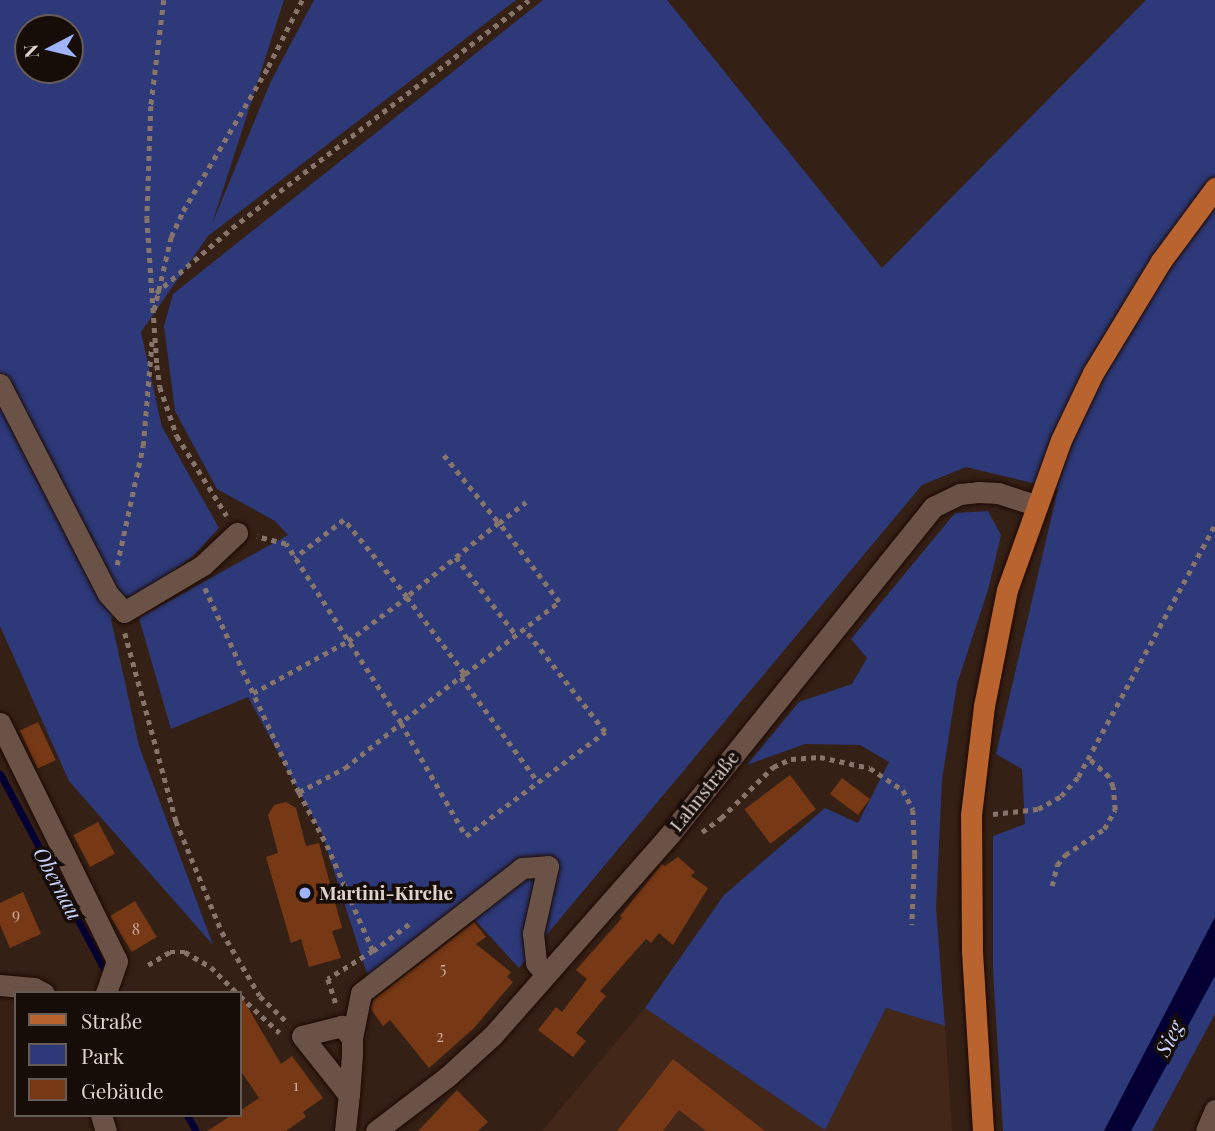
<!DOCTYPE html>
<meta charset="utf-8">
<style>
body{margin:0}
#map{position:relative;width:1215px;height:1131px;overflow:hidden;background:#352016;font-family:"Playfair Display",serif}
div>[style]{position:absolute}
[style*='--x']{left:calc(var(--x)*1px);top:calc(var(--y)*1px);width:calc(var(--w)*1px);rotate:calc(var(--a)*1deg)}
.built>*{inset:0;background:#43281a}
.green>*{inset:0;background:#2d3978}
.water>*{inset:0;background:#050034}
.stream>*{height:7px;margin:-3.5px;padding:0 3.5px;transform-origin:3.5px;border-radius:3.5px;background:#050034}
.building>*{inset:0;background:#763815;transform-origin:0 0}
.path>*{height:4.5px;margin-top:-2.25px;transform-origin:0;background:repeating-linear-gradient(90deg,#87756c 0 5px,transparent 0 10px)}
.roads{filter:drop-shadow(0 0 2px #1c0902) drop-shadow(0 0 2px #1c0902)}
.minor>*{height:21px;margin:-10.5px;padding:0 10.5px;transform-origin:10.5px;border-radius:10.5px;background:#6a5247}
.major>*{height:21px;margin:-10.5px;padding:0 10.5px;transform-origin:10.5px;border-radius:10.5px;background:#b9632f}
.dots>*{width:19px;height:19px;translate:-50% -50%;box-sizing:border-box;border:4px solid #160c08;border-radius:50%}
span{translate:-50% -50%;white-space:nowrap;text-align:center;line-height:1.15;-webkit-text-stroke:7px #160c08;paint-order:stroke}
.number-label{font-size:16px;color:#c6ac9e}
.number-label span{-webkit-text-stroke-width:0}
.street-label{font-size:19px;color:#e0d2cb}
.poi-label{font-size:19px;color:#e0d2cb;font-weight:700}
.left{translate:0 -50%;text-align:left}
.water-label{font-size:21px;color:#c7d3fe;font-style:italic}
.legend{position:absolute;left:14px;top:991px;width:228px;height:126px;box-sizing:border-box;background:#160c08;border:2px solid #675b56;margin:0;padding:9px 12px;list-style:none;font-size:21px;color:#e0d2cb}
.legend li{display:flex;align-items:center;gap:14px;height:35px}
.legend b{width:35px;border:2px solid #675b56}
.north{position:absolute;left:14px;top:14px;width:70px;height:70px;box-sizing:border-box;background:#160c08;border:2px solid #675b56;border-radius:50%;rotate:263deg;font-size:19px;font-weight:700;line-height:28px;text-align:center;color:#e0d2cb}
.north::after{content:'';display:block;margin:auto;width:24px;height:32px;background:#a0b3fd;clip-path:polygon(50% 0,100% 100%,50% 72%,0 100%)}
</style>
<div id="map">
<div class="built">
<i style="clip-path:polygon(645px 1008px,825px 1130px,886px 1008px,945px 1026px,952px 1131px,542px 1131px)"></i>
</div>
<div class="green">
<i style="clip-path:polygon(evenodd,0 0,284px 0,212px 224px,271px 81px,314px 0,516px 0,208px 236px,141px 332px,162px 427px,219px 528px,193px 556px,111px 619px,139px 746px,213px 945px,69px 781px,0 626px,0 0,28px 28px,70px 28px,70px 70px,28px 70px,28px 28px)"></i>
<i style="clip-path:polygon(543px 0,667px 0,882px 268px,1146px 0,1215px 0,1215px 1014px,1152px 1131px,1003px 1131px,993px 970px,993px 836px,1025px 824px,1022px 769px,996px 754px,1058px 489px,966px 467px,922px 485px,519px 968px,465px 909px,369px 980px,322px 834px,248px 697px,171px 729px,139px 618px,288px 535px,275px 521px,217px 489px,175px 411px,164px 326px,173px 294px)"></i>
<i style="clip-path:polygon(988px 511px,1001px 535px,988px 590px,957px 684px,942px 780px,936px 908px,945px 1026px,886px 1008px,825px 1130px,645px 1008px,724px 895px,825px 808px,858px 823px,889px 762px,860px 745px,805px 744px,747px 765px,799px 702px,852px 684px,867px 658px,851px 639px,955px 513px)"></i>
</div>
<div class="water">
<i style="clip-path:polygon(1215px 917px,1215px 976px,1131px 1131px,1104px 1131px)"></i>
</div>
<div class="stream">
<i style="--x:0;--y:774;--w:227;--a:61.9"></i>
<i style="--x:187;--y:1115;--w:18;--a:61"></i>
</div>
<div class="building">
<i style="left:38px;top:722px;width:42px;height:20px;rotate:65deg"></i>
<i style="left:790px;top:775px;width:43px;height:57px;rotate:53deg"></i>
<i style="left:842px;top:778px;width:35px;height:20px;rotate:37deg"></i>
<i style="clip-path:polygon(286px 802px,296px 808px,306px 846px,319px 843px,342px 928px,332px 931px,341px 958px,309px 967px,301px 939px,291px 943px,266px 857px,278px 853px,268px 815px,274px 805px)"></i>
<i style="left:98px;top:822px;width:36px;height:28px;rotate:62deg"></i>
<i style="clip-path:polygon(678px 857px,695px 872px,691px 876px,708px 888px,673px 945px,659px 933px,651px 943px,646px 939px,600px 991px,606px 996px,576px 1033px,586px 1041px,573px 1057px,538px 1030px,556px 1007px,562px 1012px,587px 979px,576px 970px,622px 918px,620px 916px,662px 864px,665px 866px)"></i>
<i style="clip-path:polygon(23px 892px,41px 934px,10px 948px,0 925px,0 903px)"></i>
<i style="left:135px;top:901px;width:42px;height:29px;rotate:59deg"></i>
<i style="clip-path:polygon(474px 922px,486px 937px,476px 944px,511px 972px,507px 977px,513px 982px,474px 1028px,429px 1068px,390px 1020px,383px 1026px,371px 1009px,373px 1000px)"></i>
<i style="clip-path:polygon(240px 994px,281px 1064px,292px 1056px,323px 1098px,303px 1112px,306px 1117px,286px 1131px,207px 1131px,232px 1115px,240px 1115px,240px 1111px,259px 1098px,240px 1070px)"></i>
<i style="clip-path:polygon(673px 1059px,765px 1131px,706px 1131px,679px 1110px,663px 1131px,617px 1131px)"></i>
<i style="clip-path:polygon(457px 1090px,488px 1122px,478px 1131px,418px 1131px)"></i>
</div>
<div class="path">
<i style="--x:164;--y:0;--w:107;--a:97"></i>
<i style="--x:151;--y:106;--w:112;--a:92"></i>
<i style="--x:147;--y:218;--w:147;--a:86.1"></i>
<i style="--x:157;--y:365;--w:22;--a:82"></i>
<i style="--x:160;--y:387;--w:52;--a:70.9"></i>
<i style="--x:177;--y:436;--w:94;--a:58"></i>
<i style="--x:156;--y:293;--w:100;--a:-40.5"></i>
<i style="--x:232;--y:228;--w:374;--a:-37.5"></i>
<i style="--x:154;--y:310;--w:75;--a:-76.9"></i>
<i style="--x:171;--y:237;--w:29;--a:-65"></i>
<i style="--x:183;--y:211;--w:167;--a:-59.4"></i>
<i style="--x:268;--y:67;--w:75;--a:-63.1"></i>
<i style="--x:444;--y:455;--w:87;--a:51"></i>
<i style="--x:499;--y:523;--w:118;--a:141.2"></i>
<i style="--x:407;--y:597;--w:96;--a:53"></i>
<i style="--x:465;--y:674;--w:81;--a:142.6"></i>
<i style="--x:401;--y:723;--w:130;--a:60.1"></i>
<i style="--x:466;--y:836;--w:174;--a:-36.8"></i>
<i style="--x:605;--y:732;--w:131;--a:-128.2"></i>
<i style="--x:456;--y:557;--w:98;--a:52.4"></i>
<i style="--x:117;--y:565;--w:122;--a:-77.7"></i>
<i style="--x:143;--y:446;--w:107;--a:-85.2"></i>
<i style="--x:205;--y:588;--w:225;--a:65.3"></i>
<i style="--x:299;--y:792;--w:52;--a:-27.6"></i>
<i style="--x:345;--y:768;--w:72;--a:-38.8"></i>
<i style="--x:401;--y:723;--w:213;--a:-122.7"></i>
<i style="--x:286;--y:544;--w:30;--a:-166"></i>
<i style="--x:125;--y:633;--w:195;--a:74.8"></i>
<i style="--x:176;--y:821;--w:120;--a:67.5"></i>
<i style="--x:222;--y:932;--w:74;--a:59.3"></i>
<i style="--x:260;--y:996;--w:39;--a:44"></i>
<i style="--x:465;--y:674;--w:118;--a:-37.5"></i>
<i style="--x:559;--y:602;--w:99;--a:-127.2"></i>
<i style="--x:499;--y:523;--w:34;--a:-38"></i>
<i style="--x:461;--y:677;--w:130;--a:53.7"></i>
<i style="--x:253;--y:693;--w:108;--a:-28.7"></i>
<i style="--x:348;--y:641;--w:74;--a:-36.7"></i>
<i style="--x:407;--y:597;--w:99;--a:-129.3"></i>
<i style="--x:344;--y:520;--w:62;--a:142.2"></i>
<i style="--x:299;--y:792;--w:60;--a:62.2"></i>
<i style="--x:327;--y:845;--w:116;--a:66.5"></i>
<i style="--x:373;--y:951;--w:53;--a:148.1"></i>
<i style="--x:328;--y:979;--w:26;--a:72"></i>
<i style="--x:993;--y:814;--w:45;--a:-6.3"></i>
<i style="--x:1038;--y:809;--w:26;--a:-29"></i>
<i style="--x:1061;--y:796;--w:25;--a:-48"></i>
<i style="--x:1078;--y:777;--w:287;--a:-61.5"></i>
<i style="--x:702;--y:832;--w:24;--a:-36"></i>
<i style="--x:721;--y:818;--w:73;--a:-44.4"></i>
<i style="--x:773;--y:767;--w:20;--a:-24"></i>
<i style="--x:791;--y:759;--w:29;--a:-4"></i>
<i style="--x:820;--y:757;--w:51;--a:12.4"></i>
<i style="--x:870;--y:768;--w:40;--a:34"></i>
<i style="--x:903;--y:790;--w:22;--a:63"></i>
<i style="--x:913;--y:810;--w:44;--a:87.4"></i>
<i style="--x:915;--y:854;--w:71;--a:92.4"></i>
<i style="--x:1052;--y:886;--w:22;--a:-77"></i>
<i style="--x:1057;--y:865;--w:13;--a:-51"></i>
<i style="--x:1065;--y:855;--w:47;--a:-33.7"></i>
<i style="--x:1104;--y:829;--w:22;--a:-60"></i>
<i style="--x:1115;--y:810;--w:23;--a:-95"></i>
<i style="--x:1113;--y:787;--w:11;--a:-112"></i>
<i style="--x:1109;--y:777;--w:27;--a:-138"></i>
<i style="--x:373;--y:951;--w:45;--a:-36.9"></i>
<i style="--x:148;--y:965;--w:26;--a:-31"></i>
<i style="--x:170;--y:952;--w:15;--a:0"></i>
<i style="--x:185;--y:952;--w:30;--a:30"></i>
<i style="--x:211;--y:967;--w:37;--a:45"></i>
<i style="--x:240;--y:996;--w:54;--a:42.8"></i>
</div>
<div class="roads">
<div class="minor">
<i style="--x:0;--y:384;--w:236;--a:62.8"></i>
<i style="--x:108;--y:594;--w:24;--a:48"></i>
<i style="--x:124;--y:612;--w:92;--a:-30.7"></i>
<i style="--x:203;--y:565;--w:47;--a:-43.3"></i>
<i style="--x:0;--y:723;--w:265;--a:63.8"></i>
<i style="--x:117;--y:961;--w:34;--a:109"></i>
<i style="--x:0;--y:985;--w:34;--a:5"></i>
<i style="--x:34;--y:988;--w:11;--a:27"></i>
<i style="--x:352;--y:1038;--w:46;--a:-78.7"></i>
<i style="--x:361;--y:993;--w:204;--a:-37.8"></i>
<i style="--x:522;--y:868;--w:26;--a:-4"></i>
<i style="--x:548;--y:866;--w:69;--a:102.6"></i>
<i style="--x:533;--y:933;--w:30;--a:84"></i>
<i style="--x:536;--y:963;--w:15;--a:48"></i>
<i style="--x:101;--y:1115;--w:17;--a:73"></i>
<i style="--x:345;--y:1131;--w:36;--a:-84"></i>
<i style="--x:349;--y:1095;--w:41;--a:-85.8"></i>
<i style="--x:352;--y:1054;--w:16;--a:-90"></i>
<i style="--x:352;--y:1038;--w:16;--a:-130"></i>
<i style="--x:342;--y:1026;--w:41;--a:166"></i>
<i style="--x:302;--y:1036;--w:75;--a:51.5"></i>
<i style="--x:376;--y:1131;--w:89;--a:-37.3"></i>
<i style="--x:447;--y:1077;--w:62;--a:-42.4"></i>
<i style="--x:493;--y:1035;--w:269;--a:-48.6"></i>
<i style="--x:671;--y:833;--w:418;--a:-51.2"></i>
<i style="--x:933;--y:507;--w:30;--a:-26"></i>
<i style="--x:960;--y:494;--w:18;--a:-6"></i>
<i style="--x:978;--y:492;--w:20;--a:3"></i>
<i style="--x:998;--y:493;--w:40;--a:18"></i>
<i style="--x:1206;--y:1131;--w:23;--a:-67"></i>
</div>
<div class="major">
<i style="--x:983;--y:1131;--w:182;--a:-93.5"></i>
<i style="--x:972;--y:949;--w:134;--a:-90.4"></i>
<i style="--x:971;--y:815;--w:110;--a:-83.2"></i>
<i style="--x:984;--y:706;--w:118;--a:-78.8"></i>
<i style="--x:1007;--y:590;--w:159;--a:-70.2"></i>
<i style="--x:1061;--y:440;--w:74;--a:-64.5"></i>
<i style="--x:1093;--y:373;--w:131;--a:-58.7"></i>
<i style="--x:1161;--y:261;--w:91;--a:-53.5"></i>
</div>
</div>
<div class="dots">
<i style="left:305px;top:893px;background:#a0b3fd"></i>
</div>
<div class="number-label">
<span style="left:16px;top:914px">9</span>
<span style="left:136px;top:929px">8</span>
<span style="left:443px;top:968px">5</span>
<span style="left:440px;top:1036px">2</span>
<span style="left:296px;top:1085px">1</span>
</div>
<div class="street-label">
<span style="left:704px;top:791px;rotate:-51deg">Lahnstraße</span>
</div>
<div class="poi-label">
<span class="left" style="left:319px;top:893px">Martini-Kirche</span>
</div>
<div class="water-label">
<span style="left:59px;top:883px;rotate:62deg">Obernau</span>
<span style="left:1168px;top:1038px;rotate:-63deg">Sieg</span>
</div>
<ul class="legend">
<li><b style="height:9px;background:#b9632f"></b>Straße</li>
<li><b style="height:19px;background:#2d3978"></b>Park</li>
<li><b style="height:19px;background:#763815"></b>Gebäude</li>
</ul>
<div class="north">N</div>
</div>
